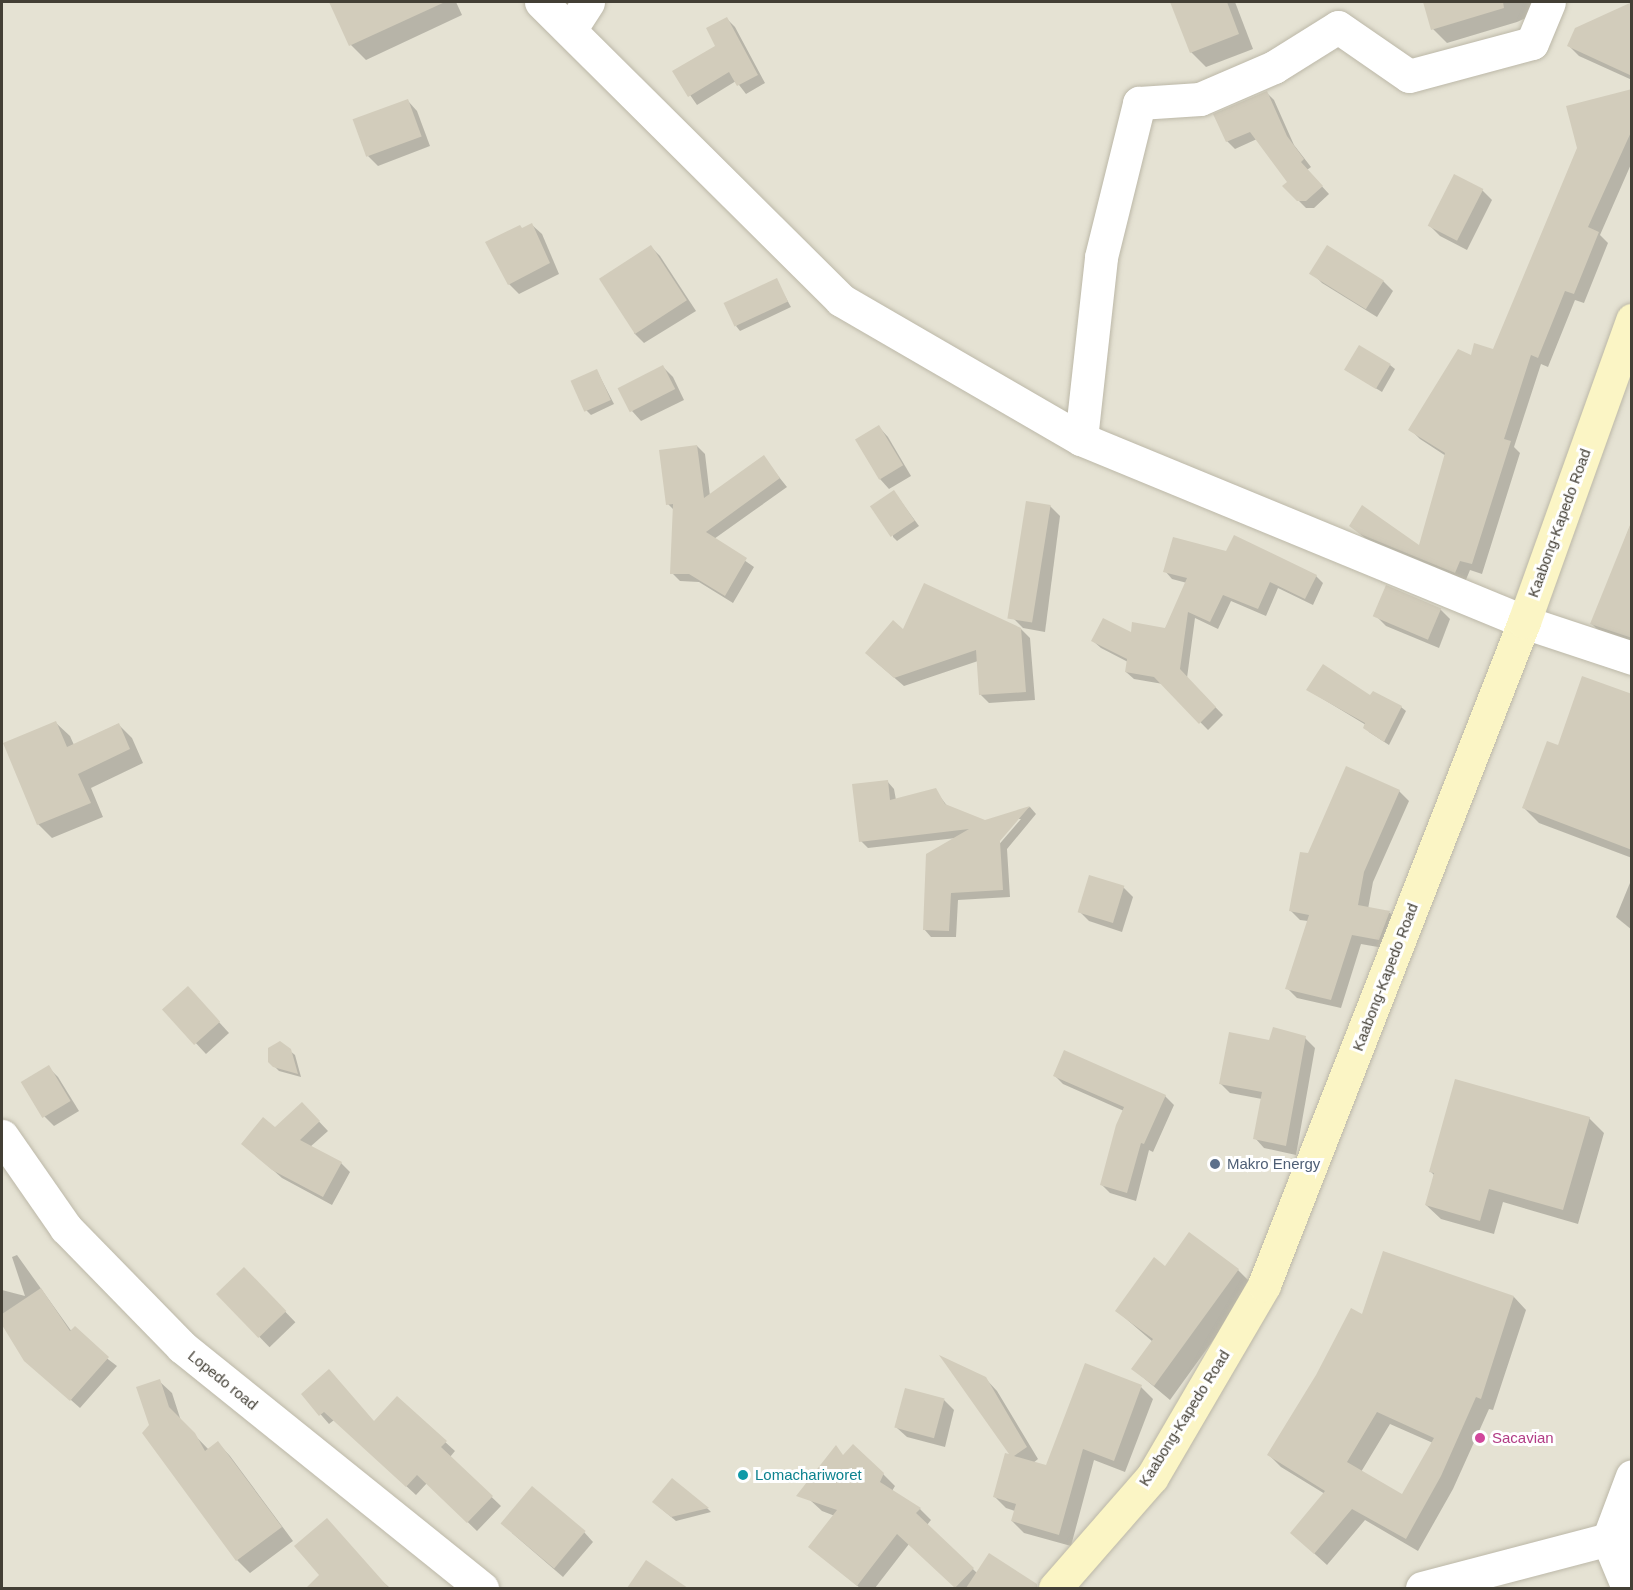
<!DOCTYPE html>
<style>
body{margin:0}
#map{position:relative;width:1633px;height:1590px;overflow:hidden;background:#f1efe5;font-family:Arial,sans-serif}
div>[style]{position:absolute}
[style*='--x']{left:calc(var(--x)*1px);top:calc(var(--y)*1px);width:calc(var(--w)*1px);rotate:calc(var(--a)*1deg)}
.residential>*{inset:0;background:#e5e2d3;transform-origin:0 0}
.shadow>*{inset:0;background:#0003;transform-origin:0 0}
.building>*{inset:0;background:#d2ccbb;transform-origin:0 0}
.roads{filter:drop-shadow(0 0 2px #bcb8a8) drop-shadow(0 0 2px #bcb8a8)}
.minor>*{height:33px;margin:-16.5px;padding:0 16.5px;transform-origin:16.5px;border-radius:16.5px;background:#fff}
.secondary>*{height:33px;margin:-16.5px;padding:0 16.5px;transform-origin:16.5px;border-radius:16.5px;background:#fbf5c5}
.dots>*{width:16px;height:16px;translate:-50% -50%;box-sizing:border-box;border:3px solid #fff;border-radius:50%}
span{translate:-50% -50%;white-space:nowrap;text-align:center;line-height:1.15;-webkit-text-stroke:6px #fff;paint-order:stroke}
.street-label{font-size:15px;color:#433f35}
.service-label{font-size:15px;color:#4e5e75}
.left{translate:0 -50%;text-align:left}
.hotel-label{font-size:15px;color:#b23c85}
.culture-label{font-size:15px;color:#0d838f}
.frame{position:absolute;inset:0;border:3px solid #433f35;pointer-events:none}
</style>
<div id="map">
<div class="residential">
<i style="left:2px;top:2px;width:1629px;height:1586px"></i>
</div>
<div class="shadow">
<i style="clip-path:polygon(330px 2px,456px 2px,462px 15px,366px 60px,351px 45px)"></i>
<i style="clip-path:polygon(1172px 2px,1235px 2px,1253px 49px,1206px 67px,1191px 52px)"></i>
<i style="clip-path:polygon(1424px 2px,1540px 2px,1544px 10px,1517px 22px,1447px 43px,1433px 29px)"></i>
<i style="clip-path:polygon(1632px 2px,1632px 80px,1579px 56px,1569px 46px)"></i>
<i style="clip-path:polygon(727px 19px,735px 27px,765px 83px,746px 94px,736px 81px,697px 105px,674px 72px,717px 46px)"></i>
<i style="clip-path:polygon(1632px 91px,1632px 162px,1600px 235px,1608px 243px,1584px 303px,1575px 300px,1548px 367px,1541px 364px,1514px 447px,1520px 453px,1482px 574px,1470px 570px,1465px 582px,1372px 544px,1351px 526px,1420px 547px,1446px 456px,1420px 439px,1410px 429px,1472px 357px,1494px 351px)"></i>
<i style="clip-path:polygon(1266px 92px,1274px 100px,1294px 145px,1311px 167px,1307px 170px,1329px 194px,1314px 208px,1306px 208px,1284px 186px,1289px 182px,1257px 139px,1235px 149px,1227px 141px,1215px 114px)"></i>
<i style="clip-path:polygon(408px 101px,417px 111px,430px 146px,378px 166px,368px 156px)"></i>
<i style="clip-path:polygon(1482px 190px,1492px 200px,1467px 250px,1440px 236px,1430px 226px)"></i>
<i style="clip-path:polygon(532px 225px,542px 234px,559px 274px,519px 294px,509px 284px,523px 229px)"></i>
<i style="clip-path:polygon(650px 246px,660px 256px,696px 311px,644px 343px,634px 333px)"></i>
<i style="clip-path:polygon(1312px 273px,1383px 281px,1393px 291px,1377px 317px,1322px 283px)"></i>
<i style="clip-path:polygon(776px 280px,791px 307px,740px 331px,736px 326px)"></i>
<i style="clip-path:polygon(1390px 365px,1395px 369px,1382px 392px,1346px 370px)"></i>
<i style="clip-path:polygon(663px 367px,673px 377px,684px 400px,641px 421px,632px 411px)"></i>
<i style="clip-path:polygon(597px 371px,614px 404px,591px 415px,586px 410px)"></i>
<i style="clip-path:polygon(879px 427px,888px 437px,911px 476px,889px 489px,880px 479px)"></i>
<i style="clip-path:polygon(697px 446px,705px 454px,710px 496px,763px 457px,787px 487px,714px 539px,754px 567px,733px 603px,699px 582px,680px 581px,672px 573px,674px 510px,668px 504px)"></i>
<i style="clip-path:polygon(894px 492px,919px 526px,897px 541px,893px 537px)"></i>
<i style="clip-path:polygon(1050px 506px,1060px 516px,1045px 632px,1023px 628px,1013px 618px)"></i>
<i style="clip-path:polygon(1632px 521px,1632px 644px,1602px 634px,1592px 624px)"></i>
<i style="clip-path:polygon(1165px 571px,1316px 576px,1323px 583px,1313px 605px,1278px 588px,1266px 616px,1231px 601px,1218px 629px,1195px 618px,1187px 678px,1223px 715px,1208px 730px,1163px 684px,1134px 679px,1126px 672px,1128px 662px,1101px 648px,1093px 641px,1165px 629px,1187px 583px,1172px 579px)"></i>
<i style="clip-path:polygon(1440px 609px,1450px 619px,1439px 648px,1386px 626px,1376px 616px)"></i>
<i style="clip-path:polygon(1021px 629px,1030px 638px,1035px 700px,989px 703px,980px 694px,978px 661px,904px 686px,876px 662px,904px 631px)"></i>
<i style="clip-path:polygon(1308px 690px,1371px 697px,1401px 707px,1406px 711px,1389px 745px,1369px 732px,1366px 725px)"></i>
<i style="clip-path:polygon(1632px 696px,1632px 858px,1539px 823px,1524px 808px,1559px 747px)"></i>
<i style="clip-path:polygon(56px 723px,70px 736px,74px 745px,118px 724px,132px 738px,143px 763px,91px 788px,103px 817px,52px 838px,38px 824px)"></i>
<i style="clip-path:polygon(evenodd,887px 781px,894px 789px,896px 800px,935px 790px,948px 807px,985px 821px,1030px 807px,1036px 814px,1007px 849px,1010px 897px,958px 900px,956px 937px,931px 937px,924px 929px,956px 838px,868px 848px,861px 841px,887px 781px,1017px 819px,1021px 819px,996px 848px,994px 846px,1017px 819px)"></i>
<i style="clip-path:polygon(1399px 791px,1409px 801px,1373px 882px,1368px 909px,1390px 913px,1399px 922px,1389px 949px,1361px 944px,1341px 1008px,1297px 998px,1287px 988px,1308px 921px,1300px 920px,1290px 910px,1309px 855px)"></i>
<i style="clip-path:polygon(1632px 878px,1632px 930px,1616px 917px)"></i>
<i style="clip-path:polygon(1123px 887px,1133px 897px,1122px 932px,1089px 921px,1079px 911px)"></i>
<i style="clip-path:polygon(197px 998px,229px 1033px,206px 1054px,165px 1010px)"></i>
<i style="clip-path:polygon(1305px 1038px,1315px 1048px,1296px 1155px,1264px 1148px,1255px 1138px,1262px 1099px,1230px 1093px,1220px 1083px,1270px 1042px)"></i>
<i style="clip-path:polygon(280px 1043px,295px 1055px,301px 1077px,279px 1071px,274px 1066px,268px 1055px,269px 1049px)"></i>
<i style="clip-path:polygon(48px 1067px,58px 1077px,79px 1111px,54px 1126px,45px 1117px,23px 1082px)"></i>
<i style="clip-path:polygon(1055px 1076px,1165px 1096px,1174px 1105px,1153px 1152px,1149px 1150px,1136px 1201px,1110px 1193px,1101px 1184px,1124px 1111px,1063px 1084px)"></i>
<i style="clip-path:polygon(311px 1113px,328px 1131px,310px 1147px,341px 1163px,350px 1172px,332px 1205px,282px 1178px,243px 1144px)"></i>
<i style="clip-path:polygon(1589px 1118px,1604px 1133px,1578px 1224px,1503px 1202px,1494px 1234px,1441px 1219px,1426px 1205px,1434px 1175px,1430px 1171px)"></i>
<i style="clip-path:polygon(17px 1255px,72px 1332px,117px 1366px,80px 1408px,26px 1360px,2px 1322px,2px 1290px,25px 1296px,12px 1257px)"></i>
<i style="clip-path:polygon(1165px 1268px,1238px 1270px,1253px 1285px,1170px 1400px,1133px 1369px,1153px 1342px,1117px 1311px)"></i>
<i style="left:244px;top:1269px;width:74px;height:36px;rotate:46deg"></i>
<i style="clip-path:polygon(evenodd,1514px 1297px,1526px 1310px,1493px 1410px,1489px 1409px,1453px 1489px,1418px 1551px,1365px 1520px,1327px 1565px,1305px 1545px,1325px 1494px,1281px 1467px,1269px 1455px,1317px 1376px,1363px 1316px,1514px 1297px,1390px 1424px,1433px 1443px,1403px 1496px,1361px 1472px,1390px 1424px)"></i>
<i style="clip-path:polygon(1085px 1365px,1141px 1387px,1153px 1399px,1125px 1472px,1094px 1460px,1071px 1546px,1024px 1533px,1012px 1521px,1015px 1511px,1006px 1508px,994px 1496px,1012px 1457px,985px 1378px,997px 1391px,1038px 1459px,1033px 1463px,1047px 1466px)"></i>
<i style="clip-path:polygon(159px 1381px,172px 1393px,181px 1421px,209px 1450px,218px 1443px,230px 1456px,293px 1541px,250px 1573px,237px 1560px,144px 1433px,151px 1425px)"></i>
<i style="clip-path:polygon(303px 1394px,374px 1423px,397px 1398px,455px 1451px,450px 1457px,501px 1506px,477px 1531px,427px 1483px,416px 1495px,334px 1420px,329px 1424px)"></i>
<i style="clip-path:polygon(944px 1400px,954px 1410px,945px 1447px,907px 1437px,897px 1428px)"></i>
<i style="clip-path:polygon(844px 1456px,883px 1474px,895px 1486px,892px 1491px,920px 1509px,931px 1520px,927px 1525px,977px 1573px,1033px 1588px,957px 1588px,909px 1544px,875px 1588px,860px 1588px,810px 1547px,835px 1516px,822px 1511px,810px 1500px)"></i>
<i style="clip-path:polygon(672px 1480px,708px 1509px,711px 1512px,676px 1521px,658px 1506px)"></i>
<i style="clip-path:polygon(584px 1532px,593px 1542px,563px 1577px,512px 1533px)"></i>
<i style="clip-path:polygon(646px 1562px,685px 1588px,628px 1588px)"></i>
<i style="clip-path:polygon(321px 1575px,383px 1582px,390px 1588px,308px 1588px)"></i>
</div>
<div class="building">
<i style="clip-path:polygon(329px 2px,445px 2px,349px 46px)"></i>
<i style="clip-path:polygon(1170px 2px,1227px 2px,1239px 34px,1190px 53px)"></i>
<i style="clip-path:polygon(1423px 2px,1503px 2px,1504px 8px,1431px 30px)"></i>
<i style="clip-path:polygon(1632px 2px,1632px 76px,1567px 46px,1575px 28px)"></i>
<i style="clip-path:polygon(727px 17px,758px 75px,737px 86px,729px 72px,688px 97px,672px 71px,715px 46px,706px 28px)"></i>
<i style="clip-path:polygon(1632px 89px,1632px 130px,1588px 227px,1599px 232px,1574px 294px,1565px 291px,1538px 358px,1531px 355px,1504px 439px,1511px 441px,1472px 564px,1460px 561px,1455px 573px,1360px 534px,1349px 526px,1362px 505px,1419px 545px,1445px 453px,1408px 430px,1458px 349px,1471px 355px,1474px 343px,1493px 349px,1577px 148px,1566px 106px)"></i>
<i style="clip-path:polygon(1267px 91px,1287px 136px,1304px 159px,1301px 162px,1323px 186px,1306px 201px,1297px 201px,1282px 186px,1287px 182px,1250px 132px,1226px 142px,1213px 114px)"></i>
<i style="left:408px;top:99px;width:40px;height:59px;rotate:70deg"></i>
<i style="left:1454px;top:174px;width:33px;height:58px;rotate:27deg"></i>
<i style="clip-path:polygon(532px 223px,550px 263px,508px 285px,485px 242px,520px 225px,522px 228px)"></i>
<i style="left:651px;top:245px;width:66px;height:62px;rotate:57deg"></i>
<i style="left:1327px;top:245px;width:67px;height:34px;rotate:32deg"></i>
<i style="left:777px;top:278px;width:26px;height:59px;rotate:65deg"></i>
<i style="left:1359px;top:345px;width:37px;height:29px;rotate:31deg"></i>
<i style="left:663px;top:365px;width:27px;height:51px;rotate:63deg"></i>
<i style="left:597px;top:369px;width:34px;height:29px;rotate:66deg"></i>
<i style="left:879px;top:425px;width:47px;height:28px;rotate:59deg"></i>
<i style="clip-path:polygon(697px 445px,704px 498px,764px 455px,780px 478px,706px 532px,747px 558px,725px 596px,689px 574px,670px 574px,673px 504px,666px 505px,659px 450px)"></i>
<i style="left:894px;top:490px;width:37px;height:29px;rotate:56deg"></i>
<i style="left:1026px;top:501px;width:25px;height:119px;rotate:9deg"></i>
<i style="clip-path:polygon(1630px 525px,1632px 525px,1632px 638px,1590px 624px)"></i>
<i style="clip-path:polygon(1234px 535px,1317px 575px,1305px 599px,1270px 582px,1258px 609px,1223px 595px,1210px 622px,1188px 612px,1180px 669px,1216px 707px,1199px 724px,1154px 677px,1125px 672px,1127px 659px,1091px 641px,1103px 618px,1131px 632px,1132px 622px,1165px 628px,1187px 578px,1163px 572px,1173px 537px,1226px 551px)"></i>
<i style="clip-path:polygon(924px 583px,1021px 628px,1026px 692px,979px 695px,976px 650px,894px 678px,865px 653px,893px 620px,903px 629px)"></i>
<i style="left:1386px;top:585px;width:60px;height:34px;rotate:23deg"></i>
<i style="clip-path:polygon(1323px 664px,1370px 695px,1373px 691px,1402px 706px,1384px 742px,1363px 728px,1365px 723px,1306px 690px)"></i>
<i style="clip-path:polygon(1582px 676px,1632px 694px,1632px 850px,1522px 808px,1547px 741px,1558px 745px)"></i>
<i style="clip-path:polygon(56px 721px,67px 747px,119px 723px,130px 749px,78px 774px,91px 803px,37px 825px,3px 743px)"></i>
<i style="clip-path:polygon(1346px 766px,1400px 790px,1364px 872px,1358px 905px,1390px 911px,1379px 940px,1352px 935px,1331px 1000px,1285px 989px,1309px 915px,1289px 911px,1300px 852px,1308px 853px)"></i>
<i style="clip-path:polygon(888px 780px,890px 800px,936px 788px,945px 804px,985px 820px,1030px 806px,1000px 841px,1003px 890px,951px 893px,949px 931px,923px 930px,926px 854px,969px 829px,859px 842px,852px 784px)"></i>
<i style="left:1089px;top:875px;width:37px;height:39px;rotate:17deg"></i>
<i style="left:188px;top:986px;width:48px;height:35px;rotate:48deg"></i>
<i style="clip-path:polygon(1273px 1027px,1306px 1036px,1286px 1146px,1253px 1139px,1262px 1092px,1219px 1084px,1229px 1032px,1269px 1040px)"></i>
<i style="clip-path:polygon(280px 1041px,291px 1049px,298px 1074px,273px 1067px,268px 1062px,268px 1048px)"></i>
<i style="clip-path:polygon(1064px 1050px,1166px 1095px,1144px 1144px,1141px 1143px,1127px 1193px,1100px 1185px,1116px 1125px,1124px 1107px,1053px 1076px)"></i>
<i style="left:49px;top:1065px;width:42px;height:33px;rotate:59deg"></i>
<i style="clip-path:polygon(1455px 1079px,1590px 1117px,1563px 1210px,1489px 1189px,1480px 1221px,1425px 1205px,1434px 1173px,1429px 1172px)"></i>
<i style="clip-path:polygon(302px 1102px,320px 1121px,300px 1140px,342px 1162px,323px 1197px,272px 1170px,241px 1144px,263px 1117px,275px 1127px)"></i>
<i style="clip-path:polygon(1189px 1232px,1239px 1269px,1154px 1386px,1131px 1369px,1153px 1339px,1115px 1311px,1154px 1257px,1165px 1266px)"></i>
<i style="clip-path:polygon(evenodd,1383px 1251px,1514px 1296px,1481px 1399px,1476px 1397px,1441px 1476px,1406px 1539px,1352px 1509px,1314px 1554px,1290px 1533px,1325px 1491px,1267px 1455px,1316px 1375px,1351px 1308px,1362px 1314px,1383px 1251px,1377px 1412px,1434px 1438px,1402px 1494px,1347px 1462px,1377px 1412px)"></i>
<i style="left:244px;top:1267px;width:61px;height:39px;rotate:46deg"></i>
<i style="clip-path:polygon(41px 1288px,70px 1331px,75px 1326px,109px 1357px,70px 1401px,24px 1361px,2px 1325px,2px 1314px)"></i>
<i style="clip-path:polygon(939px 1355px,986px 1377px,1027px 1447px,1014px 1456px,1046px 1465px,1085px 1363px,1142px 1385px,1114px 1461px,1083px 1449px,1059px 1535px,1011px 1521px,1016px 1504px,993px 1497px,1005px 1453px,1009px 1454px)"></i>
<i style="clip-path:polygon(329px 1369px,374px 1421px,397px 1396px,447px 1441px,441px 1447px,493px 1496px,467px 1523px,417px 1475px,406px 1487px,324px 1412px,319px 1416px,301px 1394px)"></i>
<i style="clip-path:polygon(160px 1379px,169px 1407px,195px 1433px,205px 1451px,218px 1441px,282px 1527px,236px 1561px,142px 1433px,149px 1425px,136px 1387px)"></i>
<i style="left:905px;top:1388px;width:41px;height:41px;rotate:15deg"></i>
<i style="clip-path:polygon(853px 1444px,884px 1473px,880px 1482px,921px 1508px,916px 1513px,974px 1568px,955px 1588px,897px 1534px,857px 1586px,808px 1547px,837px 1510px,796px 1496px,836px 1445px,843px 1455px)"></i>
<i style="clip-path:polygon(672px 1478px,709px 1508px,671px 1517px,652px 1502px)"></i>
<i style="left:532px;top:1486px;width:70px;height:49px;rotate:40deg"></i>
<i style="clip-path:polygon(327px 1518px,389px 1588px,306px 1588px,319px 1575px,294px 1546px)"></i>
<i style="clip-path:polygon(989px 1553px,1037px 1584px,1037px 1588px,966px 1588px)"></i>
<i style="clip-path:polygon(646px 1560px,688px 1588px,627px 1588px)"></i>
</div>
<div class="roads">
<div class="minor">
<i style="--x:541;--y:2;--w:423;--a:44.8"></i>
<i style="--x:841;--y:300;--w:277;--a:30.1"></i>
<i style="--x:1081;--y:439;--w:479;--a:22.4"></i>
<i style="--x:1524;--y:622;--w:114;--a:18.4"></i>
<i style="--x:570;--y:30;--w:33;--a:-57"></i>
<i style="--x:1081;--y:439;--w:183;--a:-83.7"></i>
<i style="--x:1101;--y:257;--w:159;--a:-76.1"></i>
<i style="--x:1139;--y:103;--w:61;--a:-3.8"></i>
<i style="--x:1200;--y:99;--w:81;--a:-23.4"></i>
<i style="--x:1274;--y:67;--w:75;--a:-32"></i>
<i style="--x:1338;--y:27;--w:86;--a:34.6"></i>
<i style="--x:1409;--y:76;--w:127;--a:-15"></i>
<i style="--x:1532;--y:43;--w:44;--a:-67.5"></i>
<i style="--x:2;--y:1136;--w:112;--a:55.2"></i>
<i style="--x:66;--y:1228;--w:166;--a:45.7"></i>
<i style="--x:182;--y:1347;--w:385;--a:38.8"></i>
<i style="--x:1422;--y:1588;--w:217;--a:-14.7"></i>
<i style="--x:1628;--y:1588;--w:52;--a:-112.6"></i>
<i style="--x:1608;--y:1540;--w:68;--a:-69.4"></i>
</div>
<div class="secondary">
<i style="--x:1055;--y:1588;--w:147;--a:-48.9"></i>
<i style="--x:1152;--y:1477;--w:222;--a:-59.7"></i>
<i style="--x:1264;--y:1285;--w:712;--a:-68.59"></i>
<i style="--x:1524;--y:622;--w:321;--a:-70.3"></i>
</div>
</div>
<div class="dots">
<i style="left:1215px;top:1164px;background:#5c6f8a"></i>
<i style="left:1480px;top:1438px;background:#d1479c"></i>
<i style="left:743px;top:1475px;background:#0f9aa8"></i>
</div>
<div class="street-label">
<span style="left:1559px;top:523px;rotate:-70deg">Kaabong-Kapedo Road</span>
<span style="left:1385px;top:977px;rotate:-69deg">Kaabong-Kapedo Road</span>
<span style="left:223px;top:1380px;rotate:39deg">Lopedo road</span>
<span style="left:1184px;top:1418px;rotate:-58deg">Kaabong-Kapedo Road</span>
</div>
<div class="service-label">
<span class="left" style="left:1227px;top:1164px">Makro Energy</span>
</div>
<div class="hotel-label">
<span class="left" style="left:1492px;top:1438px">Sacavian</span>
</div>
<div class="culture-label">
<span class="left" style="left:755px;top:1475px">Lomachariworet</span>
</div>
<div class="frame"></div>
</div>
